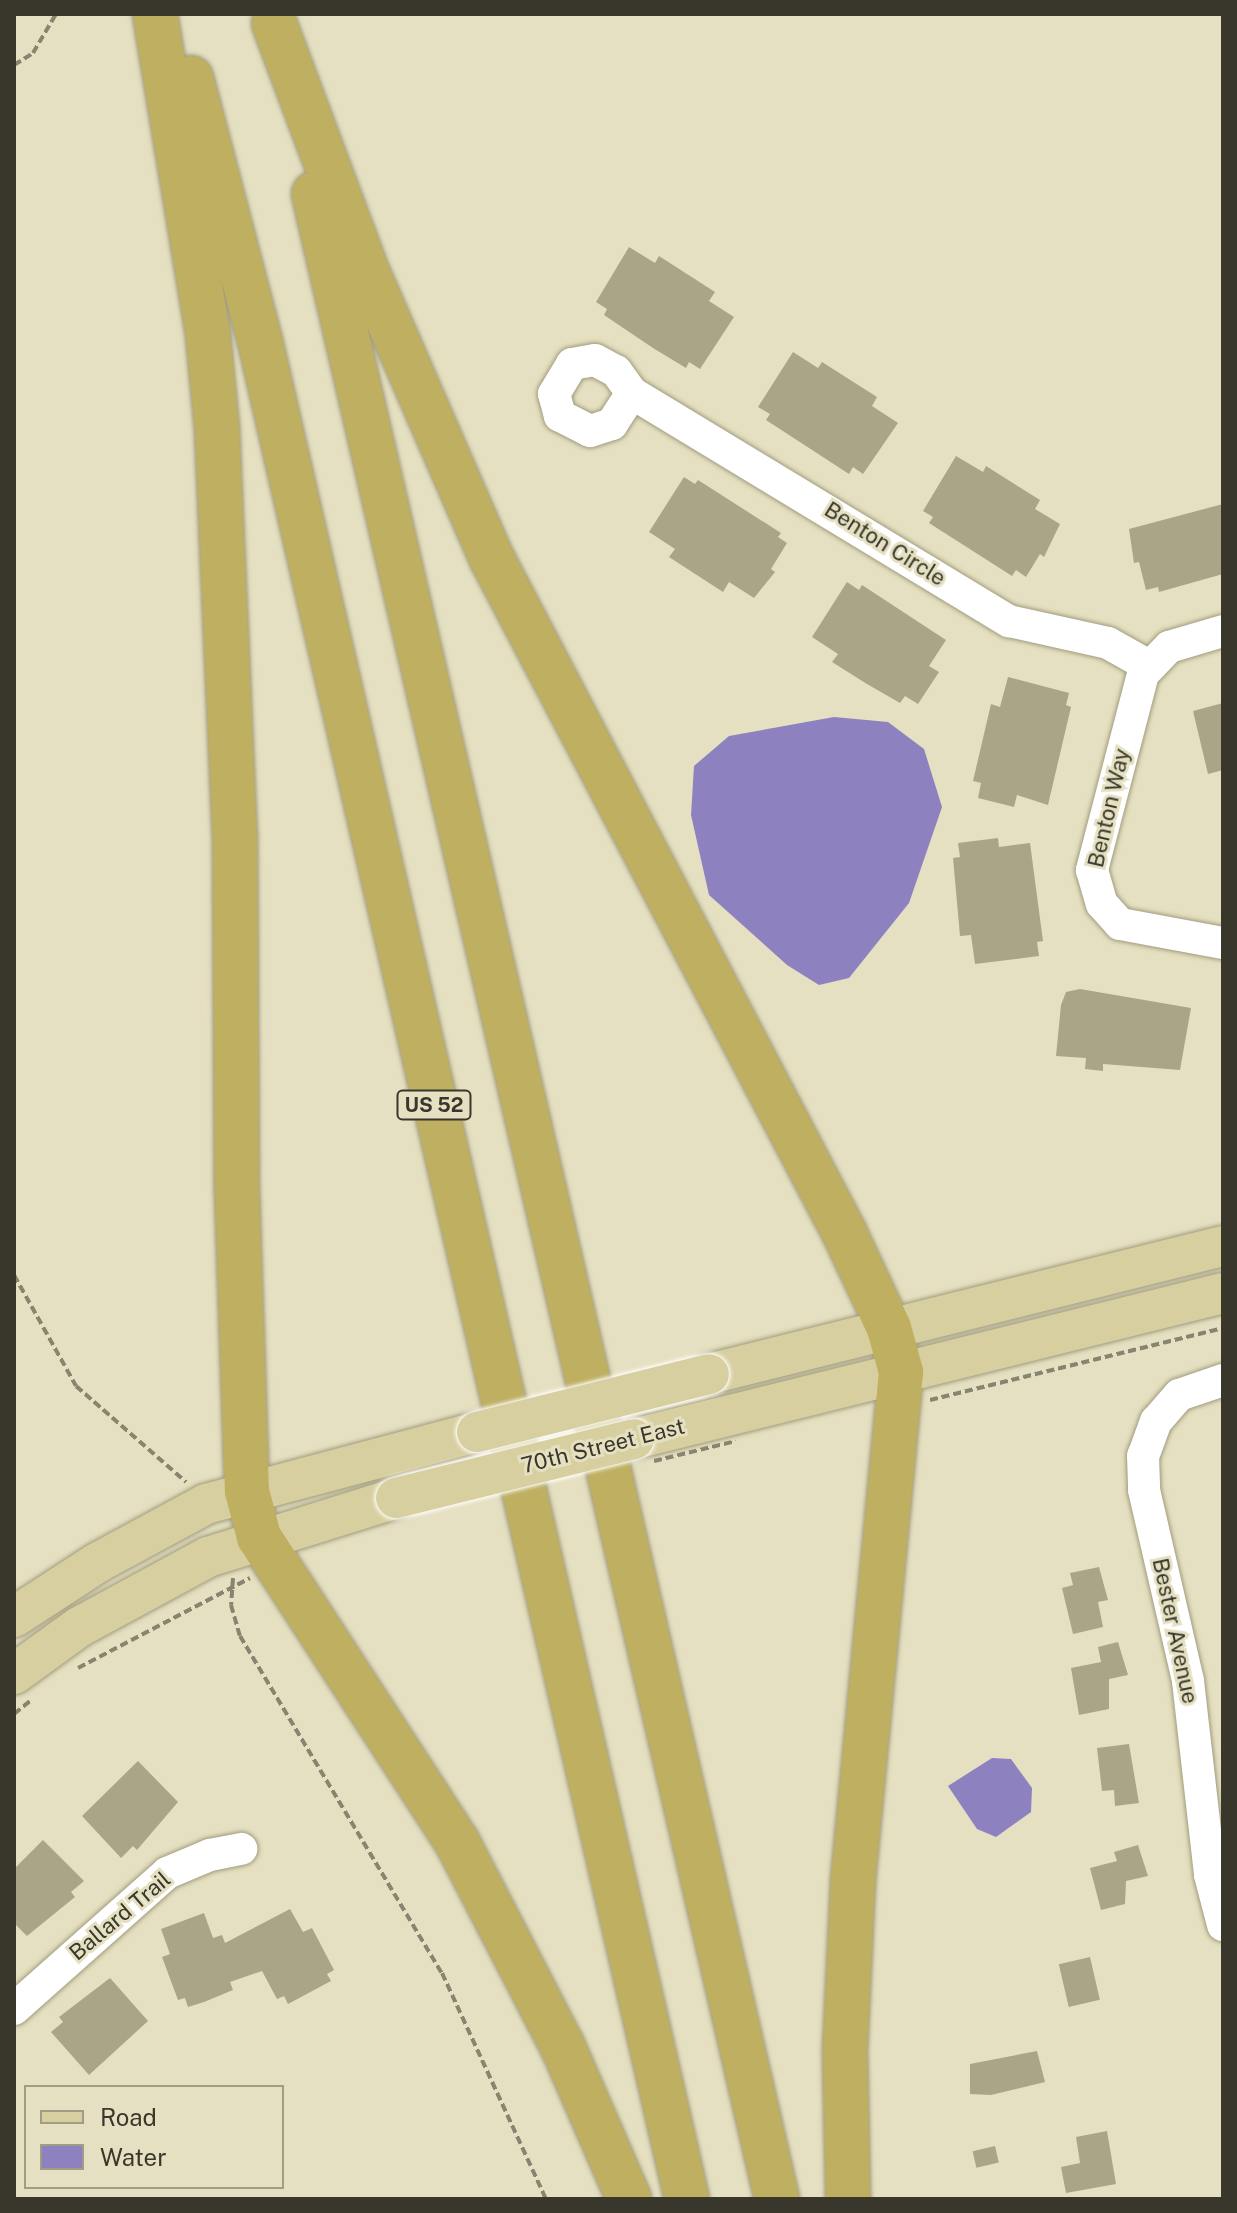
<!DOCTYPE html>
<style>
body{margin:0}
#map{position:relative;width:1237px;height:2213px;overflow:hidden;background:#e5e0c1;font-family:"Public Sans",sans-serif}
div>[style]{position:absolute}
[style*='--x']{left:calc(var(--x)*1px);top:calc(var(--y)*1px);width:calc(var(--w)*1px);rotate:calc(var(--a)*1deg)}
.water>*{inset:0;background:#8d82bf}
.building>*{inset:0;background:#aaa587;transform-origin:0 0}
.path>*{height:4px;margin-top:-2px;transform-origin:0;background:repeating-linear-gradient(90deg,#87846f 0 8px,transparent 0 12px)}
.roads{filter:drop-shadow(0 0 2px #a19c7f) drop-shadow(0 0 2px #a19c7f)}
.minor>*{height:32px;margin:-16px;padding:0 16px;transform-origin:16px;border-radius:16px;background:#fff}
.major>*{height:40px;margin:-20px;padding:0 20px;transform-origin:20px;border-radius:20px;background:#d8cfa0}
.highway>*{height:44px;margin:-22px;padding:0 22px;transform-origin:22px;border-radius:22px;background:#beaf61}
.path-bridge>*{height:4px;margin-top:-2px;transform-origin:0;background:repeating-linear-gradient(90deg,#87846f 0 8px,transparent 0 12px)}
.bridges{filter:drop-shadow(0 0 2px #fff) drop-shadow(0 0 2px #fff)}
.major-bridge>*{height:40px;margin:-20px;padding:0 20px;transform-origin:20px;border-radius:20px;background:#d8cfa0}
span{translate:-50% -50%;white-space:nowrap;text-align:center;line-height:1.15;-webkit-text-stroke:6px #e5e0c1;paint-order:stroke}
.shield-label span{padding:2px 6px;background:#e5e0c1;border:2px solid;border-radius:6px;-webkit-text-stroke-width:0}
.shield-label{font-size:20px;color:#39372b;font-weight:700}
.street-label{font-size:22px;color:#39372b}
.frame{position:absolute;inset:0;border:16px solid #39372b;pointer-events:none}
.legend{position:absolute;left:24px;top:2085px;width:260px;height:104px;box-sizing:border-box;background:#e5e0c1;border:2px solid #a09c85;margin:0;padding:10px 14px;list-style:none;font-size:24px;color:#39372b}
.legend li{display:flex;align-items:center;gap:16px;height:40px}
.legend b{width:40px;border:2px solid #a09c85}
</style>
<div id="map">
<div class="water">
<i style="clip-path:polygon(834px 717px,888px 722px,924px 749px,942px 807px,909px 903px,849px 978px,819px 985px,787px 965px,709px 895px,691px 815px,694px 766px,729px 736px)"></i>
<i style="clip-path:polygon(992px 1758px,1011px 1759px,1032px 1788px,1031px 1812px,996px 1837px,977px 1829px,948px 1786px)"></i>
</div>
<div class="building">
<i style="clip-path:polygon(629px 247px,655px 263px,659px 256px,715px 292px,709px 301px,734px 317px,700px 369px,689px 362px,686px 368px,653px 348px,604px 315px,607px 309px,596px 302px)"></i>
<i style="clip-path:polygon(793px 352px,818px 368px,822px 362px,877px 397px,872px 406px,898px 423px,863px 474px,853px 467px,849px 474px,766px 420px,770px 414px,758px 407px)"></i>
<i style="clip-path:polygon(956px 456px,983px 472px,986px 466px,1040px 500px,1035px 509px,1060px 524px,1044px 557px,1040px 554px,1026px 577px,1016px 570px,1012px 576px,929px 523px,933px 517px,923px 511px)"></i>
<i style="clip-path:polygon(684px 477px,695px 484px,698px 480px,781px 533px,778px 537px,787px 543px,771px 569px,775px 572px,754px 598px,729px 582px,723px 592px,669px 557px,675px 549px,649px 532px)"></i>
<i style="clip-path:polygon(1223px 504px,1223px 574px,1159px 592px,1158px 587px,1146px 590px,1139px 562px,1134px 563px,1129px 529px)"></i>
<i style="clip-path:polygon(847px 582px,859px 590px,862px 585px,946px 640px,929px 666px,939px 672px,918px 704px,905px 696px,900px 703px,867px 684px,832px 662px,838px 654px,812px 637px)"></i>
<i style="clip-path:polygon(1008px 677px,1069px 693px,1066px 705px,1071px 707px,1048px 805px,1017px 795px,1014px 807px,978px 798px,981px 783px,973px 781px,991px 704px,1000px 707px)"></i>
<i style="clip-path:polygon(1223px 703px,1223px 770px,1208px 774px,1193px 711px)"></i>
<i style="clip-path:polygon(998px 838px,999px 847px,1030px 843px,1043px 941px,1037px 942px,1039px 956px,975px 964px,971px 935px,960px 936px,953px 858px,960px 857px,958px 843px)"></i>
<i style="clip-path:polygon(1080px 989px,1191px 1008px,1180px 1070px,1103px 1064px,1103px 1071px,1085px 1069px,1086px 1058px,1056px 1056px,1061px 1005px,1066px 992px)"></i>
<i style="clip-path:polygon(1099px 1567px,1108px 1600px,1098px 1602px,1103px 1627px,1073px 1634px,1062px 1588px,1073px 1585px,1070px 1573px)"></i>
<i style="clip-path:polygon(1118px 1642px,1128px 1675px,1109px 1679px,1109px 1709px,1079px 1715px,1071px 1668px,1101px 1662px,1098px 1647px)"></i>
<i style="clip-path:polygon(1129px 1744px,1139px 1803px,1115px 1806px,1114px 1790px,1102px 1791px,1097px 1748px)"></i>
<i style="clip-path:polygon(138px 1761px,178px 1802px,137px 1850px,133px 1846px,121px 1858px,82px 1816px)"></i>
<i style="clip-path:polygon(43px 1840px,84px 1881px,71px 1892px,75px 1897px,27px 1936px,14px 1923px,14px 1869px)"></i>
<i style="clip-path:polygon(1138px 1845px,1148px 1876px,1126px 1881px,1125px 1904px,1101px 1910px,1090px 1868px,1117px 1861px,1114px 1852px)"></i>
<i style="clip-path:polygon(290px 1909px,303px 1932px,312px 1928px,334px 1970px,327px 1974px,331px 1981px,288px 2004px,284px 1996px,277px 1999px,262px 1971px,230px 1982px,233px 1990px,204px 2002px,188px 2007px,185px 1998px,178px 2000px,162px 1957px,170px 1954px,161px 1929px,204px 1913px,213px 1938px,222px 1935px,225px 1943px)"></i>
<i style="left:1090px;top:1957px;width:44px;height:32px;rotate:77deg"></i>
<i style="clip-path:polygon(110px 1978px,148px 2021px,89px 2075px,51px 2032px,63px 2022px,59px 2017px)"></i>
<i style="clip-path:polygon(1037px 2051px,1045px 2082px,991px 2095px,970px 2094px,970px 2064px)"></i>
<i style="clip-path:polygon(1107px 2131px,1116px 2184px,1066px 2193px,1061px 2167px,1080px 2163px,1076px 2137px)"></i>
<i style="left:995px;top:2146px;width:17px;height:23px;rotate:77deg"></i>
</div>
<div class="path">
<i style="--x:14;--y:65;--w:22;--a:-32"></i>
<i style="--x:33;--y:53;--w:45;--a:-59.5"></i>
<i style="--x:14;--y:1275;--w:127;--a:60.8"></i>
<i style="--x:76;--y:1386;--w:146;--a:41.1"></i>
<i style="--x:930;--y:1400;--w:302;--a:-13.8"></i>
<i style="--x:233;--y:1578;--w:27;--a:94"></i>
<i style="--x:231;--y:1605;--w:32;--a:74"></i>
<i style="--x:240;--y:1636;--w:393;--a:59.1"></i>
<i style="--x:442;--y:1973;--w:249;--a:65.3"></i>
<i style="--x:78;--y:1668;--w:194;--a:-27.6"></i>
<i style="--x:14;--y:1714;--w:22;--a:-39"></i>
</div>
<div class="roads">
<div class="minor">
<i style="--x:595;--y:360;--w:24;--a:28"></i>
<i style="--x:616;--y:371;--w:27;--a:54"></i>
<i style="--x:632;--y:393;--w:37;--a:123"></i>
<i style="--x:612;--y:424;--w:23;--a:162"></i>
<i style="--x:590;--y:431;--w:34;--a:-153"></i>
<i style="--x:560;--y:416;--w:23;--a:-105"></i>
<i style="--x:554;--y:394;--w:35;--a:-59"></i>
<i style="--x:572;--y:364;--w:23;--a:-10"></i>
<i style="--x:632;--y:393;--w:441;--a:31.2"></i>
<i style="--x:1009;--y:621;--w:101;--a:12.5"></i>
<i style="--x:1108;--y:643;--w:47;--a:29.3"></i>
<i style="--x:1223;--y:631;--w:56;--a:163.5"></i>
<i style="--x:1169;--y:647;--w:37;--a:134"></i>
<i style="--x:1143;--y:674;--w:203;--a:104.6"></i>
<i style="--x:1092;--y:870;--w:35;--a:74"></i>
<i style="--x:1102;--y:904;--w:27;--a:48"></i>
<i style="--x:1120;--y:924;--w:105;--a:10.5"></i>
<i style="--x:1223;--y:1380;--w:46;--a:161.2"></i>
<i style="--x:1179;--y:1395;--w:35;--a:131"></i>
<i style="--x:1156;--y:1421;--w:37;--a:110"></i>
<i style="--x:1143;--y:1456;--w:34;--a:88"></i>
<i style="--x:1144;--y:1490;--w:196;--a:77"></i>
<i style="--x:1188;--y:1681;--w:195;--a:83.5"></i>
<i style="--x:1210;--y:1875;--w:52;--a:75.4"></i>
<i style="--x:14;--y:2009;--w:205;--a:-41.6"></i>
<i style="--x:167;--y:1873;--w:47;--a:-22.7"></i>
<i style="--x:210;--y:1855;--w:32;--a:-11"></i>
</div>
<div class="major">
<i style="--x:709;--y:1374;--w:530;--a:-13.98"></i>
<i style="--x:634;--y:1439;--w:607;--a:-13.92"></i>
<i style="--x:14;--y:1617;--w:99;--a:-33"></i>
<i style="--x:97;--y:1563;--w:124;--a:-28.4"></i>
<i style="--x:206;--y:1504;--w:280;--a:-14.9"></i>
<i style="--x:14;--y:1674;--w:80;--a:-35.9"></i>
<i style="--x:79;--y:1627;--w:147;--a:-28.5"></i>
<i style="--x:208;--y:1557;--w:197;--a:-17.4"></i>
</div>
<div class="highway">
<i style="--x:155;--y:14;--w:325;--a:80.6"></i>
<i style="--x:208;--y:335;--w:94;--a:84.5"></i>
<i style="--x:217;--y:429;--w:407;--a:87.5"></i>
<i style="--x:235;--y:836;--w:355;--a:89.7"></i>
<i style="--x:237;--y:1191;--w:300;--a:88.1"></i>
<i style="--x:247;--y:1491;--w:48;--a:75.4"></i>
<i style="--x:259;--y:1537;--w:364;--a:57"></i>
<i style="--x:457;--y:1842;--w:229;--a:62.7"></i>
<i style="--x:562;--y:2045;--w:168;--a:66.5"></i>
<i style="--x:274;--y:23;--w:268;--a:69.5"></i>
<i style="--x:368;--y:274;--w:309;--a:66.5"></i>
<i style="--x:491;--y:557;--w:762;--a:62.39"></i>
<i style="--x:844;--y:1232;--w:106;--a:64.9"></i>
<i style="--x:889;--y:1328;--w:46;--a:74.7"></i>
<i style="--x:901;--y:1372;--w:511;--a:95.39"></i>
<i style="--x:853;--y:1881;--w:171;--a:92.7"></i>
<i style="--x:845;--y:2052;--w:147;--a:88.8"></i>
<i style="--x:191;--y:78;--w:272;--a:75.3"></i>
<i style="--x:260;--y:341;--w:1906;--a:77.06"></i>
<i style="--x:314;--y:194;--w:2058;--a:77"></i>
</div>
</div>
<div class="path-bridge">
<i style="--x:654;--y:1461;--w:84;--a:-13.7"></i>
</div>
<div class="bridges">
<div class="major-bridge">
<i style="--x:477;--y:1432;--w:239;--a:-14"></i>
<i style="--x:396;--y:1498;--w:245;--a:-13.9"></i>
</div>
</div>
<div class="shield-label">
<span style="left:434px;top:1105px">US 52</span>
</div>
<div class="street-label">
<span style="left:885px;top:544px;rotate:32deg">Benton Circle</span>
<span style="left:1109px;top:808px;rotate:-77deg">Benton Way</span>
<span style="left:603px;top:1446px;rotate:-14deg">70th Street East</span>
<span style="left:1175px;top:1631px;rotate:78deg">Bester Avenue</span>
<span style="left:120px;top:1916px;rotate:-40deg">Ballard Trail</span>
</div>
<div class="frame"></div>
<ul class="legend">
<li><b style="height:10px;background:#d8cfa0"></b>Road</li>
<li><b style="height:22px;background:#8d82bf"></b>Water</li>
</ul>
</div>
